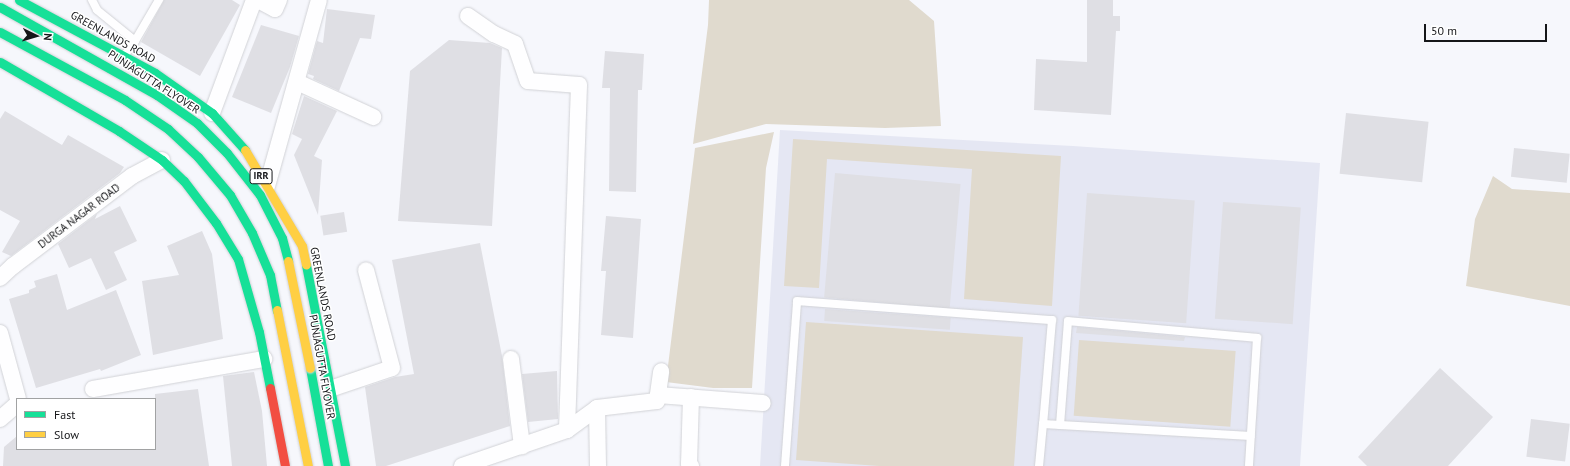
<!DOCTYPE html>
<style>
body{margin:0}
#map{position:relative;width:1570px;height:466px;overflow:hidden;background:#f6f7fc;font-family:"PT Sans",sans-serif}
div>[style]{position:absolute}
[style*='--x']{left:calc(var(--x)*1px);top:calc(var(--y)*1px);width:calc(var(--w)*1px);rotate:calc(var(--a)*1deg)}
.built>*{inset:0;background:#e5e7f3}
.green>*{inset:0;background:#e0dace;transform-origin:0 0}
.building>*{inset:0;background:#dfdfe4;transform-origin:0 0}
.roads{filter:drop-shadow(0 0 1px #d1d2d6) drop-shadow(0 0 1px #d1d2d6)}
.lane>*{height:8px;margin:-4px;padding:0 4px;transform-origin:4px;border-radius:4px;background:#fefeff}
.street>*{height:16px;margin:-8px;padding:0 8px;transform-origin:8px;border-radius:8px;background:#fefeff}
.fast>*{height:9px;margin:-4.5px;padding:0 4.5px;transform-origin:4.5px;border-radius:4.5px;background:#16e098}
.slow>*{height:9px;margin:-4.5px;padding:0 4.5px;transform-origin:4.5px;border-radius:4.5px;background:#ffcf43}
.jam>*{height:9px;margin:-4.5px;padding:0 4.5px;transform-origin:4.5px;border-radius:4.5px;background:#f24e42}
.bridges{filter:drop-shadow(0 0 1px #d1d2d6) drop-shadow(0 0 1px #d1d2d6)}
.fast-bridge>*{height:9px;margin:-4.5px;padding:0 4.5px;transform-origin:4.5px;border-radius:4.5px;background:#16e098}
.slow-bridge>*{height:9px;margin:-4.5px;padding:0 4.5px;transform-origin:4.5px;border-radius:4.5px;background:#ffcf43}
span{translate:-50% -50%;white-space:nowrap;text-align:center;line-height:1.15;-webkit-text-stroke:3px #fff;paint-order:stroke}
.shield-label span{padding:1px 3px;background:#fff;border:1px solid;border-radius:3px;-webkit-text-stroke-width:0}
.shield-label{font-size:10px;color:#151619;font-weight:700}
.street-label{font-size:11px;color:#151619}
.legend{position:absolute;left:16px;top:398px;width:140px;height:52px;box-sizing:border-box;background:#fff;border:1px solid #a1a2a3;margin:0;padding:5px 7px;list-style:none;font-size:12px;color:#151619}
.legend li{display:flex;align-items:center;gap:8px;height:20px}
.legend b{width:20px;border:1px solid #a1a2a3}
.north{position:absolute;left:16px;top:16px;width:40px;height:40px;-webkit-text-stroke:3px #fff;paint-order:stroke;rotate:95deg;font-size:11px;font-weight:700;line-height:16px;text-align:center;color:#151619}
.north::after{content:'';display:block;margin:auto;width:14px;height:18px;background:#151619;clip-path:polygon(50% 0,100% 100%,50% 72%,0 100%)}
.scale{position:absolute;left:1424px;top:24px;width:123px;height:18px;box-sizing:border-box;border:2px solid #151619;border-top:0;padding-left:5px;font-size:12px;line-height:14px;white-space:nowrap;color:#151619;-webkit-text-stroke:3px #fff;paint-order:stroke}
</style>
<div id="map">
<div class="built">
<i style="clip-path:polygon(780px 130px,1073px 146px,1320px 163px,1300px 466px,760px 466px)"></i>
</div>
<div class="green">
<i style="clip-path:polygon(709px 0,909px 0,934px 21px,941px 126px,885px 128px,766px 124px,693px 144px,708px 25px)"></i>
<i style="clip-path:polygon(774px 132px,766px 168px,752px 388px,713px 388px,666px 382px,695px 148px)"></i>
<i style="clip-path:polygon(793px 139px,1061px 156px,1052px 306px,964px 299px,972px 169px,827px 159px,819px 288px,784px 286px)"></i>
<i style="clip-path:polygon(1493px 176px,1512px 189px,1570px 193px,1570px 306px,1466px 286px,1475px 219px)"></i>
<i style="clip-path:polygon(806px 322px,1023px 337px,1014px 466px,879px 466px,796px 460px)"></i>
<i style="left:1079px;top:340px;width:157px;height:76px;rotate:4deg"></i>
</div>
<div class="building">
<i style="clip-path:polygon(164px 0,232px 0,240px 5px,200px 76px,141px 42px)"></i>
<i style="clip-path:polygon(1087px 0,1113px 0,1113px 16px,1120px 16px,1120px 31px,1116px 31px,1111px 115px,1034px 110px,1036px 59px,1087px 62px)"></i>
<i style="clip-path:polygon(327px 9px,375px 15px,371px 39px,360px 38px,339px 91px,313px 79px,314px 76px,308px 74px,317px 41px,323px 43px)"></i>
<i style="clip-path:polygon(261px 25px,299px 36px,290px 67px,271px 113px,232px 97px)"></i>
<i style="clip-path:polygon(449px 40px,490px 43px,502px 48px,492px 226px,398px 221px,410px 71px)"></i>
<i style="clip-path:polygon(605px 51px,644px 54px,642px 90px,638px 90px,636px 192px,609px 191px,610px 88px,602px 88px)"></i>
<i style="clip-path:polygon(304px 96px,337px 111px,314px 156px,322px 160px,318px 215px,294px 155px,302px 139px,292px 134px)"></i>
<i style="clip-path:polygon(5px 111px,62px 145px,68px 135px,124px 167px,120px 173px,11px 256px,2px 252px,20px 221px,0 210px,0 119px)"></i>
<i style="left:1346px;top:113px;width:83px;height:61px;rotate:6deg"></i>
<i style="left:1514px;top:148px;width:56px;height:29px;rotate:6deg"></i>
<i style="left:835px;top:173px;width:126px;height:125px;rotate:5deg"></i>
<i style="left:1087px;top:193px;width:108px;height:123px;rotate:4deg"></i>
<i style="left:1223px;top:202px;width:78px;height:117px;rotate:4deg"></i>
<i style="clip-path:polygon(120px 206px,137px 241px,114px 252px,127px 280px,106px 290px,91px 258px,69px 268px,58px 244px,97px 214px,95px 219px)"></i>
<i style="left:344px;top:212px;width:20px;height:24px;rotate:81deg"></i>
<i style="clip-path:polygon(606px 216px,641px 219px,633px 338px,601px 335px,606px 271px,601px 271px)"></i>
<i style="clip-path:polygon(202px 231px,212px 254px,223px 339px,153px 355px,142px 281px,179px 275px,167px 246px)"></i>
<i style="clip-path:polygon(480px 243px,502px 356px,510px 426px,386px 466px,376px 466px,365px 387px,395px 377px,414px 374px,392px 260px)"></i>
<i style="clip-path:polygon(57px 274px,67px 310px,116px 290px,141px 355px,101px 371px,100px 369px,36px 388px,9px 299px,29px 293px,29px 290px,36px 287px,34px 281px)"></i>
<i style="left:825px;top:309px;width:126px;height:12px;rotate:4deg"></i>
<i style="clip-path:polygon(1077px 327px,1185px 337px,1184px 341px,1076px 333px)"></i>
<i style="clip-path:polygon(1440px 368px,1493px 417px,1448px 466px,1367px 466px,1358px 457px)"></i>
<i style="clip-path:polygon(557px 371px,558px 419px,528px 422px,522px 374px)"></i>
<i style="clip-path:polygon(254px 372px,262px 411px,267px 466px,232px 466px,223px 376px)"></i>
<i style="clip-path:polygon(198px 389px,209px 466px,3px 466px,4px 447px,17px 436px,17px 449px,155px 449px,155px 394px)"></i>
<i style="left:1531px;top:419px;width:39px;height:38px;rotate:7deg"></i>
</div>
<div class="roads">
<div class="lane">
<i style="--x:92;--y:0;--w:11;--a:63"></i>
<i style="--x:97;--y:10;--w:49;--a:39.2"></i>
<i style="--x:135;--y:41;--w:17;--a:126"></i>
<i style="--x:135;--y:41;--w:48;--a:-59.7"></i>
<i style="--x:1060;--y:425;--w:104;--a:-85.6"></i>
<i style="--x:1068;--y:321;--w:190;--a:5.1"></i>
<i style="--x:1257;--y:338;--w:128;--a:93.6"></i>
<i style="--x:785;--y:466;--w:165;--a:-85.8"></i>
<i style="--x:797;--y:301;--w:256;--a:4.3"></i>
<i style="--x:1052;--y:320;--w:104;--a:94.9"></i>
<i style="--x:1043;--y:424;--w:208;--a:3.3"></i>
<i style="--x:1039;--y:466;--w:42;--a:-84.6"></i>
</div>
<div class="street">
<i style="--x:258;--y:0;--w:19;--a:28"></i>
<i style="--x:275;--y:9;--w:10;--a:-66"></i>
<i style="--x:468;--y:16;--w:32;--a:35"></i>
<i style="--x:494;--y:34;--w:23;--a:25"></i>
<i style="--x:515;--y:44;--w:39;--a:71"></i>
<i style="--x:528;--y:81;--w:51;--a:4.5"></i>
<i style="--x:579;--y:85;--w:345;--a:92"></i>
<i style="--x:297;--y:82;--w:84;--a:24.7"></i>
<i style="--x:212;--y:113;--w:121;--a:-69.6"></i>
<i style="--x:267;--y:186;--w:193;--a:-74.4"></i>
<i style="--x:0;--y:278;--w:18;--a:-43"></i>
<i style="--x:13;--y:266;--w:149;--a:-37.1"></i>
<i style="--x:132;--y:176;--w:34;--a:-28"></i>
<i style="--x:0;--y:333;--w:68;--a:74.7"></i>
<i style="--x:511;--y:359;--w:88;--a:82.8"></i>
<i style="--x:93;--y:389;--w:174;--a:-10"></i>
<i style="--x:330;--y:389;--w:65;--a:-18.7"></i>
<i style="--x:392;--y:368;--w:101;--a:-104.9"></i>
<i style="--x:658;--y:395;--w:105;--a:4.4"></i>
<i style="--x:691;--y:397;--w:67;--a:91.7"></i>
<i style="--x:689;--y:464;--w:3;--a:45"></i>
<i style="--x:597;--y:408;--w:58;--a:89"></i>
<i style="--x:0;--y:419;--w:23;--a:-41"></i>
<i style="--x:462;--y:466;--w:111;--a:-18.9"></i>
<i style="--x:567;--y:430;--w:37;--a:-36"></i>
<i style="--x:597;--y:408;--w:60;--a:-6.7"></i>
<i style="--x:657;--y:401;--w:30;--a:-82"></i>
</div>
<div class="fast">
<i style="--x:19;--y:0;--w:154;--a:28.2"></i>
<i style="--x:155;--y:73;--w:70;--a:35.1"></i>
<i style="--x:212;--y:113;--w:50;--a:48.3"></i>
<i style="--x:0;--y:62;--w:138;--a:30.1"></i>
<i style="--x:119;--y:131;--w:52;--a:34"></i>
<i style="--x:162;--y:160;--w:30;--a:44"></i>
<i style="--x:184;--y:181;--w:53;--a:52.7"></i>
<i style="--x:216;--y:223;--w:42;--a:58.6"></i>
<i style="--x:238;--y:259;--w:76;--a:74"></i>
<i style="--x:259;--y:332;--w:57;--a:78.9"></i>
<i style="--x:306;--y:265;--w:205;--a:79"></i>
<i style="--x:310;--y:368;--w:100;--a:79.6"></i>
</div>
<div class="slow">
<i style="--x:245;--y:150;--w:112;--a:59.3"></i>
<i style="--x:302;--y:246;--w:19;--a:78"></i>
</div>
<div class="jam">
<i style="--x:270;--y:388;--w:79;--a:79.1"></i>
</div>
</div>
<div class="bridges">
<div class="fast-bridge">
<i style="--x:0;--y:7;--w:180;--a:29.3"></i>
<i style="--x:157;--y:95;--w:49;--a:35"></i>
<i style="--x:197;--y:123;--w:42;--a:45"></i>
<i style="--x:227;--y:153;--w:53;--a:51.8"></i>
<i style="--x:260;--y:195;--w:48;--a:62.9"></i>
<i style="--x:282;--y:238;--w:24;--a:75"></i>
<i style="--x:0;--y:32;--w:142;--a:28.5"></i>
<i style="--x:125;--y:100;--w:52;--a:34"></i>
<i style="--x:168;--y:129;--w:41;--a:43"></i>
<i style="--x:198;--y:157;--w:50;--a:49.9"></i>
<i style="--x:230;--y:195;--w:44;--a:59.9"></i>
<i style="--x:252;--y:233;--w:46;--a:66.8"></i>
<i style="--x:270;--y:275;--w:36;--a:79"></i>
</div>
<div class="slow-bridge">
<i style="--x:288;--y:261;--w:109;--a:78.4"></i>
<i style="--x:277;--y:310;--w:159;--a:78.8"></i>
</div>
</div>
<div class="shield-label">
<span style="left:261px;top:176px">IRR</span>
</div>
<div class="street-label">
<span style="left:113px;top:37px;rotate:29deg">GREENLANDS ROAD</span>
<span style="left:154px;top:82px;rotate:33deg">PUNJAGUTTA FLYOVER</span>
<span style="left:79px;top:216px;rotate:-37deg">DURGA NAGAR ROAD</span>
<span style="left:323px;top:294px;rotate:79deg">GREENLANDS ROAD</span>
<span style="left:322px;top:367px;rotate:80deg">PUNJAGUTTA FLYOVER</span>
</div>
<ul class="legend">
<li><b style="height:5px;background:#16e098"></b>Fast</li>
<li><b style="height:5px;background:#ffcf43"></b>Slow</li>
</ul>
<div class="north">N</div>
<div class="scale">50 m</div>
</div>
